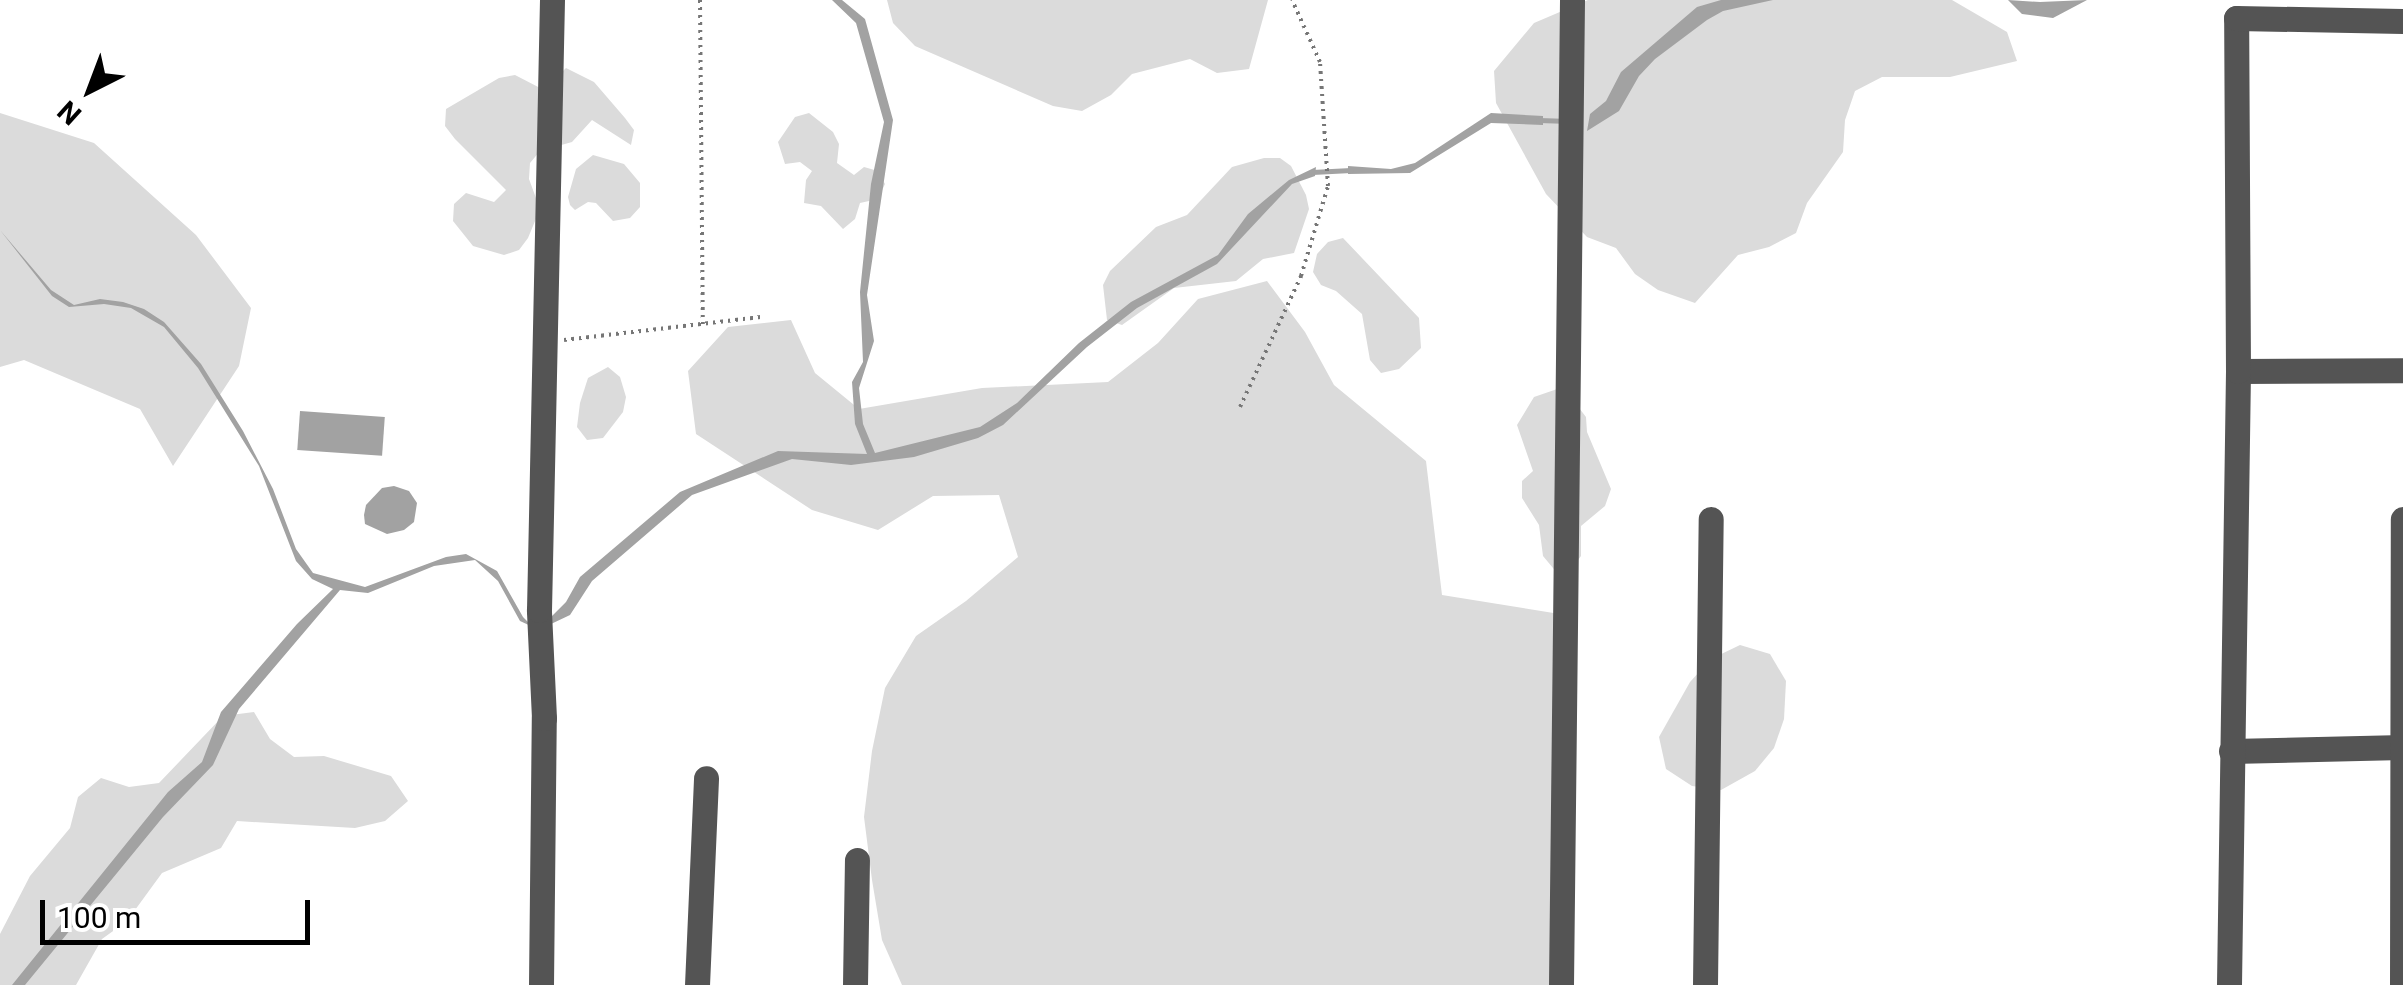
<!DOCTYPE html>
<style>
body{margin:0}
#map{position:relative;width:2403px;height:985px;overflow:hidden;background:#fff;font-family:Roboto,sans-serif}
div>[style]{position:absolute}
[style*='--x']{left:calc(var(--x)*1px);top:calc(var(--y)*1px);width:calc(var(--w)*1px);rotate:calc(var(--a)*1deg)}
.green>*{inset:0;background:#dbdbdb}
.water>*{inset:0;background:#a2a2a2;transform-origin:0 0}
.stream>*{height:5px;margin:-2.5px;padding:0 2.5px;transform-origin:2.5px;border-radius:2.5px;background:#a2a2a2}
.path>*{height:4px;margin-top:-2px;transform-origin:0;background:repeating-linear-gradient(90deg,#767676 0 2.5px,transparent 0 7.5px)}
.minor>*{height:25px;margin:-12.5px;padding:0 12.5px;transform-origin:12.5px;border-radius:12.5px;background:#545454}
span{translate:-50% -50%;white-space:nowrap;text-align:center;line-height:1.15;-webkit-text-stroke:8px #fff;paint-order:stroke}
.north{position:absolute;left:40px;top:40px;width:100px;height:100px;-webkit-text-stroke:8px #fff;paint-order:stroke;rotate:222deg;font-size:28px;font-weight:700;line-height:40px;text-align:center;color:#000}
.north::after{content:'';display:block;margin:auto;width:35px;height:45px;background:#000;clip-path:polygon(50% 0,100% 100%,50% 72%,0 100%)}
.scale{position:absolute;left:40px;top:900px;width:270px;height:45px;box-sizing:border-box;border:5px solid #000;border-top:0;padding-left:12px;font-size:30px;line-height:35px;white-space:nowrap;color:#000;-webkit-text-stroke:8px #fff;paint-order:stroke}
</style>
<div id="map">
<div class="green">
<i style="clip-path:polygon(887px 0,1268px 0,1249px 69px,1217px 73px,1190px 59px,1132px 74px,1111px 95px,1082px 111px,1053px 106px,915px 46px,893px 23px)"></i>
<i style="clip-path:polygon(1588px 0,1952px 0,2007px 32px,2017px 61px,1950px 77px,1882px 77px,1855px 91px,1845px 120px,1843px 152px,1807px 203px,1796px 233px,1769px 247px,1738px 255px,1695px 303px,1658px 290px,1635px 274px,1616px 248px,1587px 237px,1546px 194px,1496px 103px,1494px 71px,1534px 23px)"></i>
<i style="clip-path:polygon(566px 68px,594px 82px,625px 118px,634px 130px,631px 145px,592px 120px,572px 142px,540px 151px,530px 163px,529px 179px,540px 209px,528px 238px,519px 250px,504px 255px,473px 246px,453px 221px,454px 204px,466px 193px,494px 202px,506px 190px,455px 139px,445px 126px,446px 109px,499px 78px,515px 75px,544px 90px)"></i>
<i style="clip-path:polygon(0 113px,94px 143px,196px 235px,251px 308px,239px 366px,173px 466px,140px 409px,24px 360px,0 367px)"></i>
<i style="clip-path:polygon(809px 113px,833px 132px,839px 144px,837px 163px,854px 175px,864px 167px,878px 171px,885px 184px,878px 199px,860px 203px,855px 219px,843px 229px,821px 206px,804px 203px,806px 180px,812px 171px,800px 162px,785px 164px,778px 142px,795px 117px)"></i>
<i style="clip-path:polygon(593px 155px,624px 164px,640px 183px,640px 207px,630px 218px,613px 221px,596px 203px,588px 202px,575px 210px,570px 205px,568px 197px,576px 169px)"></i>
<i style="clip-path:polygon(1264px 158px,1280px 158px,1291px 166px,1306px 195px,1309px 209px,1294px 253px,1263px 259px,1236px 281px,1174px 288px,1122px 325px,1107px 320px,1103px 285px,1110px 271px,1156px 227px,1187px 215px,1232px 167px)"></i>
<i style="clip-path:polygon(1343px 238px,1419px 318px,1421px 348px,1399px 369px,1381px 373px,1370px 360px,1362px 314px,1336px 291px,1321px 285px,1313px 272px,1317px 254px,1328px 242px)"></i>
<i style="clip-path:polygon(1267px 281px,1305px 332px,1334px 385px,1426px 461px,1442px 595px,1572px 616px,1552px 985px,902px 985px,882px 940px,872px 880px,864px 817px,872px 751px,885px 688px,916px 636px,966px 601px,1018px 557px,999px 495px,933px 496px,878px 530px,812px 510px,696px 434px,688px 371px,728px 327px,791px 320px,815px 373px,859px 409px,982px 388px,1108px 382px,1158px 343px,1198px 299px)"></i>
<i style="clip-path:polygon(608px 367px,620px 377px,626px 397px,623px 412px,603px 438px,587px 440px,577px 427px,580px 403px,588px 378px)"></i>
<i style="clip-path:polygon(1563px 387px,1586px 417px,1587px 432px,1611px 489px,1605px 506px,1581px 526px,1581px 556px,1563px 580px,1543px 556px,1539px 525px,1522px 498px,1522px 481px,1533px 471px,1517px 425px,1534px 397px)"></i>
<i style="clip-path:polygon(1740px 645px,1770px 654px,1786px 681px,1784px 719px,1774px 748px,1755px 771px,1721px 790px,1692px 786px,1666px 769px,1659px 737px,1690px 682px,1711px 659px)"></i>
<i style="clip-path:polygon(254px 712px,270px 739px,294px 757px,324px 756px,391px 776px,408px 801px,385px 821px,355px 828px,237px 821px,221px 848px,162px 873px,127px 921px,102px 939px,76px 985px,0 985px,0 934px,30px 876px,70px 828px,78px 797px,101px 778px,129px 787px,159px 783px,223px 716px)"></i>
</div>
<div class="water">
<i style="clip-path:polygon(832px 0,842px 0,865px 19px,893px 120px,867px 295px,874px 341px,859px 388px,863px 424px,875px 453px,980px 427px,1017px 403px,1079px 343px,1131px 302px,1218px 255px,1248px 214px,1289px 180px,1316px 167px,1315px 176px,1292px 184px,1217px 264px,1137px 308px,1087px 347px,1003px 425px,978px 438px,914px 457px,851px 465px,792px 459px,692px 495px,592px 581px,570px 615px,551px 624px,551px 617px,566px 602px,580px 577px,680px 492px,778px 451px,867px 454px,855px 424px,852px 382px,863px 362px,860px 292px,871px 184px,884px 122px,856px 23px)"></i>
<i style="clip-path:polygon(1721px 0,1773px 0,1723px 11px,1707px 20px,1655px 59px,1639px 76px,1619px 111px,1587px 131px,1590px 114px,1606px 101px,1621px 72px,1697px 7px)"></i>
<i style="clip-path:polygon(2008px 0,2040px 2px,2087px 0,2053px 18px,2022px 14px)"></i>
<i style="clip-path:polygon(1491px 113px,1543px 116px,1543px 125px,1491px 123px,1410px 173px,1348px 174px,1348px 166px,1391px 169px,1415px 163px)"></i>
<i style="clip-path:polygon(0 230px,51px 290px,74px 305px,100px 299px,123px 302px,144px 309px,164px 322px,201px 364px,243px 431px,273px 489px,296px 549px,313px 573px,365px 587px,446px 557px,466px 554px,497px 571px,523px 617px,533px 627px,520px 621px,498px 581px,475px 560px,434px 566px,368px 593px,340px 590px,239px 709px,213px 765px,163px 817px,25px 985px,12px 985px,168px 792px,202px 762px,221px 712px,297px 624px,333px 589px,312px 579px,296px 561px,259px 466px,198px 368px,164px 327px,131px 308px,104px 304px,69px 307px,52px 296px)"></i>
<i style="left:300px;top:411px;width:85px;height:39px;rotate:4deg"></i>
<i style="clip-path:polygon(394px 486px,409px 491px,417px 503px,414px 522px,404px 530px,387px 534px,365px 524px,364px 515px,366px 505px,382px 488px)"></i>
</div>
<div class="stream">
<i style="--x:1538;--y:120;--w:24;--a:2"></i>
<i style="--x:1312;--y:172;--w:39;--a:-3"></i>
</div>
<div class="path">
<i style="--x:700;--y:0;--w:324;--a:89.5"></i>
<i style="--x:564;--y:340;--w:198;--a:-6.7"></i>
<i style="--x:1240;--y:407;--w:145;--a:-65"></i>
<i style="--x:1301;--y:276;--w:94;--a:-73.3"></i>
<i style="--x:1328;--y:186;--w:124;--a:-93.7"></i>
<i style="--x:1320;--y:62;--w:68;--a:-114.3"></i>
</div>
<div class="minor">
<i style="--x:2238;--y:371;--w:165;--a:-0.3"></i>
<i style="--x:2231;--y:751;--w:172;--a:-1.3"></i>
<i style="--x:541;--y:985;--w:267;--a:-89.4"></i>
<i style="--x:544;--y:718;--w:108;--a:-92.7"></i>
<i style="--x:539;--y:610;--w:610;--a:-88.78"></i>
<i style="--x:697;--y:985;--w:207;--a:-87.5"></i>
<i style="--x:855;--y:985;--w:125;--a:-89.1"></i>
<i style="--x:1561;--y:985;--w:985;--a:-89.36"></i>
<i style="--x:1705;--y:985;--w:466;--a:-89.3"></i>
<i style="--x:2229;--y:985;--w:614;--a:-89.16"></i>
<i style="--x:2238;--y:371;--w:353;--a:-90.3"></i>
<i style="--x:2236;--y:18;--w:167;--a:1"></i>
<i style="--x:2402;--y:985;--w:466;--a:-89.9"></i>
</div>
<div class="north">N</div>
<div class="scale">100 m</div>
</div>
